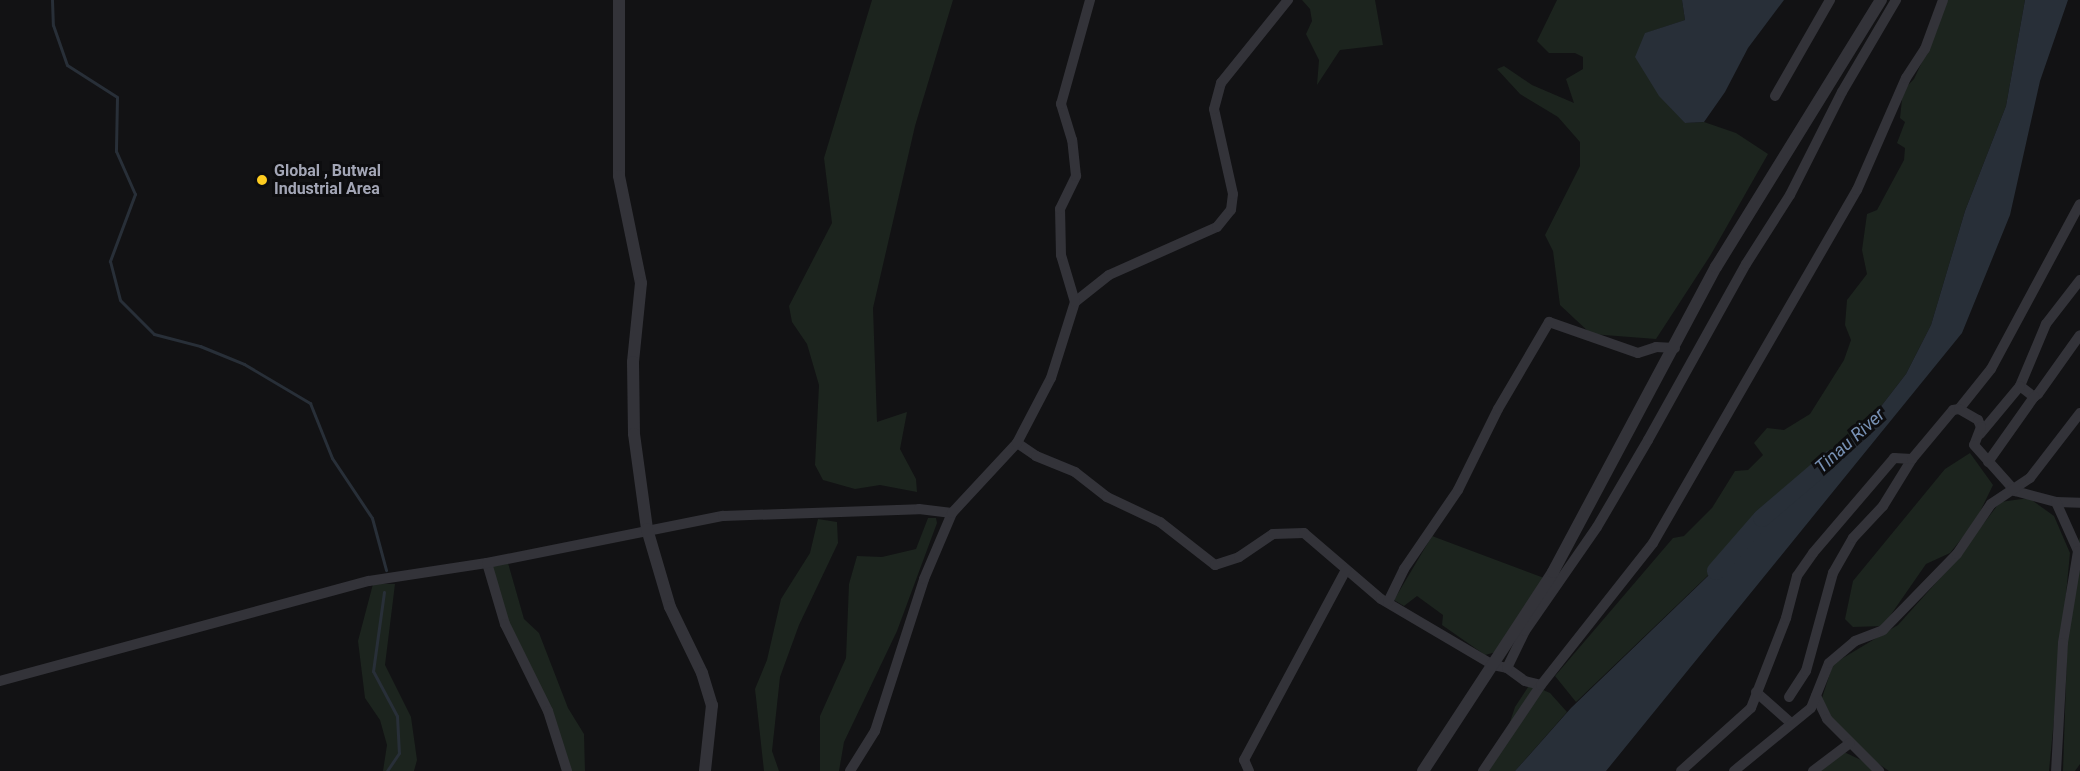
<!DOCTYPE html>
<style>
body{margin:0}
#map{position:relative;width:2080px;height:771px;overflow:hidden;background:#121214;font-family:Roboto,sans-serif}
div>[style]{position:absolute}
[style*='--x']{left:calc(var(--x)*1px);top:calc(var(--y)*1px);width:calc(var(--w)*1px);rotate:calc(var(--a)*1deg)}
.green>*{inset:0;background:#1c241e}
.water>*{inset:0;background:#282f38}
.stream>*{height:3px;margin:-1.5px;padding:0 1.5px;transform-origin:1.5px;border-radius:1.5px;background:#282f38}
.river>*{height:18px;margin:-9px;padding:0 9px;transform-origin:9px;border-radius:9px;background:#282f38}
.minor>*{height:10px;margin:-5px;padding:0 5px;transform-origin:5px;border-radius:5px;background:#333339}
.tertiary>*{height:12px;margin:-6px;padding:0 6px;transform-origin:6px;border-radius:6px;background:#333339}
.dots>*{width:16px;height:16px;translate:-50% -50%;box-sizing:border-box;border:3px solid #0d0d0f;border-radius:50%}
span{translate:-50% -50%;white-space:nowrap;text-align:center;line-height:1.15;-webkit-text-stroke:6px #0d0d0f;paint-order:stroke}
.poi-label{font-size:16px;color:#a3a6b6;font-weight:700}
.left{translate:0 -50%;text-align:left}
.water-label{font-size:18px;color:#7790b3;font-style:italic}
</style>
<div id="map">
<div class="green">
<i style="clip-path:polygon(872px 0,953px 0,915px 126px,873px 308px,877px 422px,907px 412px,900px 449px,916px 479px,917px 492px,880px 485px,855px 489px,823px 480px,815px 465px,819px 385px,807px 344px,792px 322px,789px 306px,832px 223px,824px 158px)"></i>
<i style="clip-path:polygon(1302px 0,1375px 0,1383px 45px,1340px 50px,1317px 85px,1319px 60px,1306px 34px,1312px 21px,1310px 9px)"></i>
<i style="clip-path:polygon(1557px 0,1682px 0,1685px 20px,1646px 33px,1685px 123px,1704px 122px,1736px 133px,1768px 154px,1710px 256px,1656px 339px,1591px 334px,1560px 305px,1553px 251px,1545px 235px,1580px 166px,1580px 142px,1558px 117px,1520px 94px,1497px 69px,1504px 66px,1532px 85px,1574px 103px,1566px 79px,1583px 69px,1583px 57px,1575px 53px,1549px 53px,1537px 41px)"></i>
<i style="clip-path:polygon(1945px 0,2025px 0,2006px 106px,1965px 211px,1931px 325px,1906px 374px,1872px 418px,1576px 702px,1555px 676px,1673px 538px,1684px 536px,1712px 508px,1735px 471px,1748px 470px,1763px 455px,1754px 443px,1767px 428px,1784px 430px,1810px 414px,1844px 360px,1851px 340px,1845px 325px,1847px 300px,1867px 274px,1862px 250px,1867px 214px,1877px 210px,1904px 160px,1905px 148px,1897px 143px,1905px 122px,1900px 118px,1903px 90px,1914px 79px,1937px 30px)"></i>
<i style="clip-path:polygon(1970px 453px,1993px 485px,1975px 522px,1950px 553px,1926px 564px,1883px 626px,1853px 627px,1845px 619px,1853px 581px,1945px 469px)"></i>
<i style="clip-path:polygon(2029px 498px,2054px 516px,2070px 553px,2049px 771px,1889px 771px,1843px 740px,1821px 701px,1833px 664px,1898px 625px,1952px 565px,2000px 502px)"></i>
<i style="clip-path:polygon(928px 518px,936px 518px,937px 523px,897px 631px,844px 742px,839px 771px,820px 771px,820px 716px,846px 658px,849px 584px,857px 556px,882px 557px,916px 549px)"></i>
<i style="clip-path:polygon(818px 519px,837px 522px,838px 543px,799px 625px,780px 677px,772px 751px,779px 771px,764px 771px,755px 689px,767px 660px,781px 599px,810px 553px)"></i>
<i style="clip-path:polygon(1432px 536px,1544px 578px,1496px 652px,1485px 655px,1442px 625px,1443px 615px,1417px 596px,1404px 606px,1394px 600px)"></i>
<i style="clip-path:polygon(2080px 537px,2080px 764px,2075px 771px,2063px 771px,2067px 652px,2074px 557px)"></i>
<i style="clip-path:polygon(508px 563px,524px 619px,539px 633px,568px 708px,584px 734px,585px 771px,569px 771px,510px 626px,491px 566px)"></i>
<i style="clip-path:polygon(373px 584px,395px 584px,385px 665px,411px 717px,417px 760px,414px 771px,383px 771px,387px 745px,380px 720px,365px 698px,358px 641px)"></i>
<i style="clip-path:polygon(1530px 684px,1550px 693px,1567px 712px,1515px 771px,1488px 771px,1499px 755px,1515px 707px)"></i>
<i style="clip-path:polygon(1844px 752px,1874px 766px,1881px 771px,1820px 771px)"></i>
</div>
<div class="water">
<i style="clip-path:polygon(1682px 0,1784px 0,1748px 48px,1725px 92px,1704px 122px,1685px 123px,1659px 96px,1635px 57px,1645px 33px,1685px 20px)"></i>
<i style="clip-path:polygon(2025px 0,2068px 0,2040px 81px,2010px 215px,1962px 333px,1606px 771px,1515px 771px,1571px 708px,1872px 418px,1906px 374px,1931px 325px,1965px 211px,2006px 106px)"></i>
</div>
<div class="stream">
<i style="--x:52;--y:0;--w:25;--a:88"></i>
<i style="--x:53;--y:25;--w:42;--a:70.7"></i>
<i style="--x:67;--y:65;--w:59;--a:32.6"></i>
<i style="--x:117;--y:97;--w:54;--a:91.1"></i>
<i style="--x:116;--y:151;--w:47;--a:66.2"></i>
<i style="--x:135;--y:194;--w:72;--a:110.5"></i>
<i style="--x:110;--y:261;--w:40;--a:75.6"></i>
<i style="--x:120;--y:300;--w:48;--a:45"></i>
<i style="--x:154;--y:334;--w:48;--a:14.6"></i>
<i style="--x:200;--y:346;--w:48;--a:22.2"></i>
<i style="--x:244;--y:364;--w:77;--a:30.6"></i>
<i style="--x:310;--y:403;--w:59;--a:68.2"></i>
<i style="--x:332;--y:458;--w:72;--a:56.3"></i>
<i style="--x:372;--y:518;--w:54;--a:74.9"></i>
<i style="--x:384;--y:592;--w:80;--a:97.9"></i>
<i style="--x:373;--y:671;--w:51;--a:61.9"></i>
<i style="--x:397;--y:716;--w:37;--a:87"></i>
<i style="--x:399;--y:753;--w:22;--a:124"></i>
</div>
<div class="river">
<i style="--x:1716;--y:571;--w:70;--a:-49"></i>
<i style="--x:1762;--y:518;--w:91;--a:-40.5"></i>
</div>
<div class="minor">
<i style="--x:1775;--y:96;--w:111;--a:-60.2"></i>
<i style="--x:2080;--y:280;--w:56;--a:127.7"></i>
<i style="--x:2046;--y:324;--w:67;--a:112.8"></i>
<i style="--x:2020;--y:386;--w:18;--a:38"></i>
<i style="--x:2034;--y:397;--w:5;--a:-37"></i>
<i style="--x:2038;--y:394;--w:72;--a:-54.6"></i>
<i style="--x:1075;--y:302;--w:43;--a:-38.5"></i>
<i style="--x:1109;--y:275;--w:118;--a:-24"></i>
<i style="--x:1217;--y:227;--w:22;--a:-51"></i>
<i style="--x:1231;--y:210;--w:16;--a:-83"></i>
<i style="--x:1233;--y:194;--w:87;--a:-102.6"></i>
<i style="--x:1214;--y:109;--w:27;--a:-75"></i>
<i style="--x:1221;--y:83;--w:107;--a:-51.1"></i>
<i style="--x:1959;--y:409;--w:51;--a:-51.3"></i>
<i style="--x:1991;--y:369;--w:187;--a:-61.7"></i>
<i style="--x:1980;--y:434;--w:62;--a:-50.2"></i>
<i style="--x:1017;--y:443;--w:23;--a:34"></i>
<i style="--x:1036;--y:456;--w:42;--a:22.3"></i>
<i style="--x:1075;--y:472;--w:41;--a:38"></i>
<i style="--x:1107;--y:497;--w:59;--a:25.3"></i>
<i style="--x:1160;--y:522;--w:70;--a:38"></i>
<i style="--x:1215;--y:565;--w:25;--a:-18"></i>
<i style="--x:1239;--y:557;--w:41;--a:-34.1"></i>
<i style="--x:1273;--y:534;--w:31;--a:-2"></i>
<i style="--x:1304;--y:533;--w:101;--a:40.6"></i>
<i style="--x:1381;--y:599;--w:130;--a:30.5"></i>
<i style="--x:1493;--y:665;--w:14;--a:12"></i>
<i style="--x:1507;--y:668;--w:22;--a:36"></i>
<i style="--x:1525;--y:681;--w:16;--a:14"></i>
<i style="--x:1988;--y:462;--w:80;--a:-54.7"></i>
<i style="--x:2056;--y:502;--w:24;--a:2"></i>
<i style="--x:487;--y:563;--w:64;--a:73.6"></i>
<i style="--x:505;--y:624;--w:97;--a:63.7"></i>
<i style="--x:548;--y:711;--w:63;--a:72.4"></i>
<i style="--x:1388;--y:602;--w:37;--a:-64"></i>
<i style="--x:1404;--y:569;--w:96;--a:-55.6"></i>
<i style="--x:1458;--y:490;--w:90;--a:-63.7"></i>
<i style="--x:1498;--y:409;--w:101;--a:-59.6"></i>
<i style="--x:1549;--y:322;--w:94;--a:19.2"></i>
<i style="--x:1638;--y:353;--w:19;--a:-18"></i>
<i style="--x:1656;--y:347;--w:19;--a:3"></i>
<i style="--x:1507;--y:668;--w:41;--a:-64.1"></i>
<i style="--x:1525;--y:631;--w:126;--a:-55.3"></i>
<i style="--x:1597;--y:527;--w:101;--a:-59.6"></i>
<i style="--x:1648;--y:440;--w:201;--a:-60.9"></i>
<i style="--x:1746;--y:264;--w:82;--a:-57.5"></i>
<i style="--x:1790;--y:195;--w:115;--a:-63.2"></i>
<i style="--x:1842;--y:92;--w:107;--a:-59.6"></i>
<i style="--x:0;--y:681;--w:382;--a:-15.2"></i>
<i style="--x:369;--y:581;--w:119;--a:-8.7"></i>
<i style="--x:487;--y:563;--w:241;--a:-11.3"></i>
<i style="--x:723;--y:516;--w:196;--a:-2"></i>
<i style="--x:919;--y:509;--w:33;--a:7"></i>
<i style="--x:1756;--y:692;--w:47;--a:41.5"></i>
<i style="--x:1816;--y:696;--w:25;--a:64"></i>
<i style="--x:1827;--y:719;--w:74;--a:45"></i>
<i style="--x:1789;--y:697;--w:31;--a:-57"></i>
<i style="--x:1806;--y:671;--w:102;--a:-74.6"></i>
<i style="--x:1833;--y:573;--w:40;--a:-60.3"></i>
<i style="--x:1853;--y:538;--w:44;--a:-46.8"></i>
<i style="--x:1883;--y:506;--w:55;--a:-58.3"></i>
<i style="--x:850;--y:771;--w:47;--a:-58"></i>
<i style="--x:875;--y:731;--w:160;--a:-72.1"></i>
<i style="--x:924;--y:579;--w:72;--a:-67"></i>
<i style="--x:952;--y:513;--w:96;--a:-47.1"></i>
<i style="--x:1017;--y:443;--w:73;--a:-62.4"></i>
<i style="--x:1051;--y:378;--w:80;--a:-72.5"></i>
<i style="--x:1075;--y:302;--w:49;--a:-106.6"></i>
<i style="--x:1061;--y:255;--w:46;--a:-91.2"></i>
<i style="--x:1060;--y:209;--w:37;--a:-64"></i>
<i style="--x:1076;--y:176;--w:36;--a:-96"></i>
<i style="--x:1072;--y:140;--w:38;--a:-107"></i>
<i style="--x:1061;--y:104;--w:108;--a:-74.4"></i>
<i style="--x:1249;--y:771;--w:12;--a:-114"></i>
<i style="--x:1244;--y:760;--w:216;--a:-61.8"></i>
<i style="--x:1483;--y:771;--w:104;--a:-56"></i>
<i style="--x:1541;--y:685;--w:181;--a:-51.7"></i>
<i style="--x:1653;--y:543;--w:408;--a:-60"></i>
<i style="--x:1857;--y:190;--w:122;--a:-66.4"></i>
<i style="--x:1906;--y:78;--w:35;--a:-57"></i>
<i style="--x:1925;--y:49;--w:52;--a:-69.8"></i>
<i style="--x:1681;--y:771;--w:94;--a:-42"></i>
<i style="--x:1751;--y:708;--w:97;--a:-68.7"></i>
<i style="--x:1786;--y:618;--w:43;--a:-75.3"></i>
<i style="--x:1797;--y:576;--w:28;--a:-55"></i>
<i style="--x:1813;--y:553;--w:125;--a:-49.5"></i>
<i style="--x:1894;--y:458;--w:18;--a:3"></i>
<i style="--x:1912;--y:459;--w:64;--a:-50.1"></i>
<i style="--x:1953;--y:410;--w:6;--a:-9"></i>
<i style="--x:1959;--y:409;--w:22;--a:30"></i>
<i style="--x:1978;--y:420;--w:8;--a:67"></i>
<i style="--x:1981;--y:427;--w:19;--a:111"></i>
<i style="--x:1974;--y:445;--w:62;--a:48.3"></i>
<i style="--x:2015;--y:491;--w:42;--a:15"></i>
<i style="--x:2056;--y:502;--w:54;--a:65.8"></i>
<i style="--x:2078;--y:551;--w:93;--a:99.3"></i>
<i style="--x:2063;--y:643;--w:128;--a:93.1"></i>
<i style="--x:1734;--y:771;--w:99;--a:-39.3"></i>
<i style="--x:1811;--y:708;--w:48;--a:-68.2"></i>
<i style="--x:1829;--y:663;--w:34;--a:-40"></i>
<i style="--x:1855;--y:641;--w:30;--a:-21"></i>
<i style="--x:1883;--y:630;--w:106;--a:-45.8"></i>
<i style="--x:1957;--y:554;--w:60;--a:-55.8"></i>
<i style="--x:1991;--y:504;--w:47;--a:-33.7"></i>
<i style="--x:2030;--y:478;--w:82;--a:-52.4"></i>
<i style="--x:1813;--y:771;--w:46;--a:-37.1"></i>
</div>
<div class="tertiary">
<i style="--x:619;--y:0;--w:176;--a:90"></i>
<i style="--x:619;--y:176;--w:109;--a:78.4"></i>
<i style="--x:641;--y:283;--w:79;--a:95.8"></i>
<i style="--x:633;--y:362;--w:72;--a:89.2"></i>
<i style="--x:634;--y:434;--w:96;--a:82.2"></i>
<i style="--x:647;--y:529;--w:81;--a:73.6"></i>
<i style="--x:670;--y:607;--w:73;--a:64.1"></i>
<i style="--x:702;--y:673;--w:34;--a:73"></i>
<i style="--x:712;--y:705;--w:66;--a:96.1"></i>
<i style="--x:1423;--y:771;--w:238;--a:-56.8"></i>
<i style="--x:1553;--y:572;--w:346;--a:-61.9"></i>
<i style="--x:1716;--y:267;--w:314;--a:-58.3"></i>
</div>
<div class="dots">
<i style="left:262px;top:180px;background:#fecc20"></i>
</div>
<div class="poi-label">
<span class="left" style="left:274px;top:180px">Global , Butwal<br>Industrial Area</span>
</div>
<div class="water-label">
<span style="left:1850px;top:441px;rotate:-42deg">Tinau River</span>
</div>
</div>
